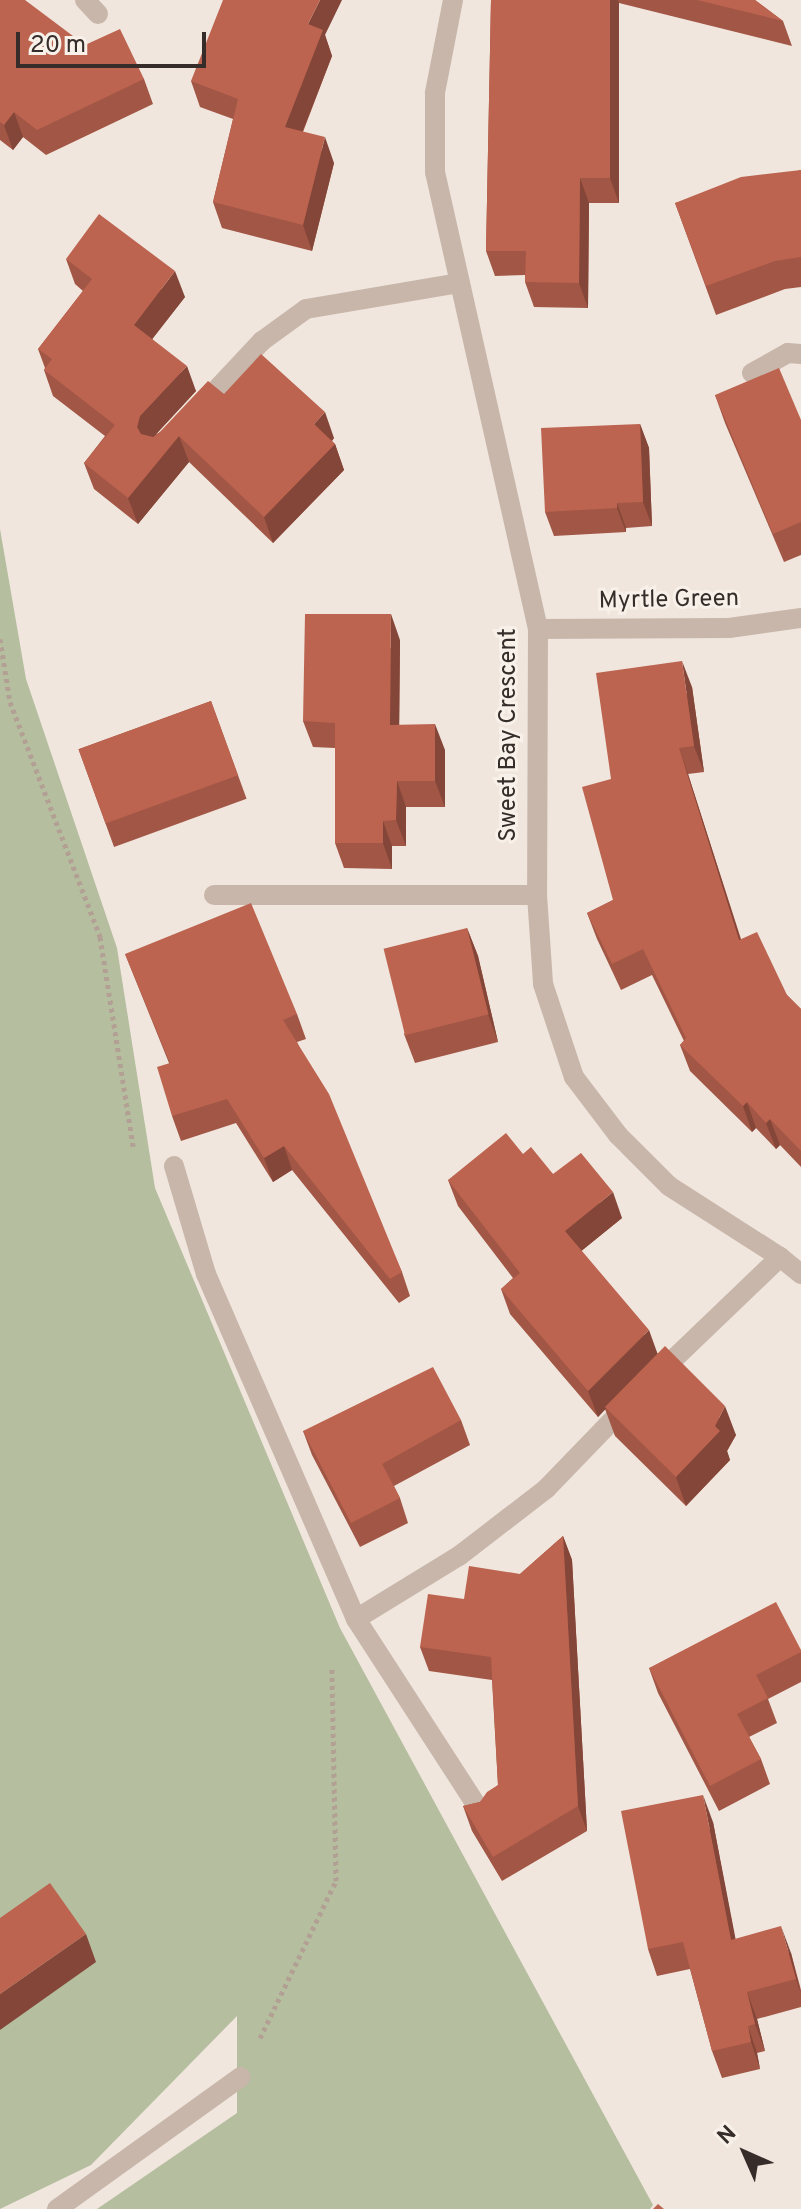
<!DOCTYPE html>
<style>
body{margin:0}
#map{position:relative;width:801px;height:2209px;overflow:hidden;background:#f0e6dd;font-family:Overpass,sans-serif}
div>[style]{position:absolute}
[style*='--x']{left:calc(var(--x)*1px);top:calc(var(--y)*1px);width:calc(var(--w)*1px);rotate:calc(var(--a)*1deg)}
.green>*{inset:0;background:#b5be9f}
.path>*{height:5px;margin-top:-2.5px;transform-origin:0;background:repeating-linear-gradient(90deg,#b3a095 0 4px,transparent 0 8px)}
.service>*{height:20px;margin:-10px;padding:0 10px;transform-origin:10px;border-radius:10px;background:#c8b6aa}
.minor>*{height:20px;margin:-10px;padding:0 10px;transform-origin:10px;border-radius:10px;background:#c8b6aa}
.wall>*{inset:0;background:#a25645;transform-origin:0 0}
.shaded-wall>*{inset:0;background:#844638}
.building>*{inset:0;background:#bc6450;transform-origin:0 0}
span{translate:-50% -50%;white-space:nowrap;text-align:center;line-height:1.15;-webkit-text-stroke:6px #f8f1ea;paint-order:stroke}
.street-label{font-size:24px;color:#362c29}
.north{position:absolute;left:705px;top:2113px;width:80px;height:80px;-webkit-text-stroke:6px #f8f1ea;paint-order:stroke;rotate:315deg;font-size:22px;font-weight:700;line-height:32px;text-align:center;color:#362c29}
.north::after{content:'';display:block;margin:auto;width:28px;height:36px;background:#362c29;clip-path:polygon(50% 0,100% 100%,50% 72%,0 100%)}
.scale{position:absolute;left:16px;top:32px;width:190px;height:36px;box-sizing:border-box;border:4px solid #362c29;border-top:0;padding-left:10px;font-size:24px;line-height:28px;white-space:nowrap;color:#362c29;-webkit-text-stroke:6px #f8f1ea;paint-order:stroke}
</style>
<div id="map">
<div class="green">
<i style="clip-path:polygon(0 529px,26px 679px,117px 948px,155px 1188px,340px 1628px,653px 2205px,650px 2209px,97px 2209px,237px 2113px,237px 2016px,91px 2165px,0 2209px)"></i>
</div>
<div class="path">
<i style="--x:0;--y:639;--w:64;--a:81"></i>
<i style="--x:10;--y:702;--w:252;--a:69"></i>
<i style="--x:100;--y:937;--w:212;--a:81"></i>
<i style="--x:260;--y:2038;--w:174;--a:-64.2"></i>
<i style="--x:336;--y:1881;--w:215;--a:-91.1"></i>
</div>
<div class="service">
<i style="--x:85;--y:0;--w:19;--a:47"></i>
<i style="--x:752;--y:373;--w:41;--a:-29.1"></i>
<i style="--x:788;--y:353;--w:13;--a:4"></i>
<i style="--x:200;--y:407;--w:91;--a:-46.8"></i>
<i style="--x:262;--y:341;--w:54;--a:-36"></i>
<i style="--x:306;--y:309;--w:156;--a:-9.6"></i>
<i style="--x:214;--y:895;--w:323;--a:0"></i>
<i style="--x:174;--y:1166;--w:113;--a:73.5"></i>
<i style="--x:206;--y:1274;--w:376;--a:66.5"></i>
<i style="--x:356;--y:1619;--w:234;--a:57.1"></i>
<i style="--x:656;--y:1376;--w:172;--a:-43.8"></i>
<i style="--x:356;--y:1619;--w:121;--a:-31.5"></i>
<i style="--x:459;--y:1556;--w:110;--a:-37.6"></i>
<i style="--x:546;--y:1489;--w:118;--a:-46"></i>
<i style="--x:57;--y:2209;--w:226;--a:-35.7"></i>
</div>
<div class="minor">
<i style="--x:453;--y:0;--w:95;--a:101"></i>
<i style="--x:435;--y:93;--w:79;--a:90"></i>
<i style="--x:435;--y:172;--w:468;--a:77.3"></i>
<i style="--x:538;--y:629;--w:266;--a:90.2"></i>
<i style="--x:537;--y:895;--w:89;--a:86.1"></i>
<i style="--x:543;--y:984;--w:98;--a:71.6"></i>
<i style="--x:574;--y:1077;--w:73;--a:52.8"></i>
<i style="--x:618;--y:1135;--w:72;--a:45"></i>
<i style="--x:669;--y:1186;--w:132;--a:32.6"></i>
<i style="--x:780;--y:1257;--w:27;--a:39"></i>
<i style="--x:538;--y:629;--w:191;--a:-0.3"></i>
<i style="--x:729;--y:628;--w:73;--a:-7.9"></i>
</div>
<div class="wall">
<i style="clip-path:polygon(0 0,85px 45px,144px 79px,153px 104px,46px 155px,23px 137px,13px 150px,0 140px)"></i>
<i style="clip-path:polygon(491px 0,755px 0,783px 21px,792px 46px,619px 3px,619px 203px,589px 203px,588px 308px,534px 307px,525px 282px,525px 275px,495px 276px,486px 251px)"></i>
<i style="clip-path:polygon(325px 35px,332px 56px,303px 132px,334px 163px,312px 251px,222px 228px,213px 202px,233px 119px,200px 107px,191px 81px)"></i>
<i style="clip-path:polygon(801px 170px,801px 287px,785px 289px,716px 315px,675px 203px)"></i>
<i style="clip-path:polygon(66px 259px,185px 297px,152px 339px,196px 391px,155px 435px,224px 394px,334px 438px,332px 441px,335px 444px,344px 470px,273px 543px,189px 462px,138px 524px,94px 489px,84px 463px,105px 436px,53px 396px,44px 370px,45px 368px,38px 349px,83px 291px,75px 284px)"></i>
<i style="clip-path:polygon(715px 395px,801px 420px,801px 555px,784px 562px,725px 423px)"></i>
<i style="clip-path:polygon(640px 424px,649px 448px,652px 526px,626px 528px,626px 532px,554px 536px,545px 512px)"></i>
<i style="clip-path:polygon(400px 640px,399px 725px,445px 750px,445px 807px,406px 807px,406px 846px,392px 846px,392px 869px,344px 868px,335px 843px,335px 748px,313px 747px,303px 721px)"></i>
<i style="clip-path:polygon(692px 687px,704px 772px,688px 774px,741px 939px,787px 995px,801px 1009px,801px 1167px,780px 1145px,776px 1149px,756px 1128px,752px 1132px,690px 1071px,680px 1045px,684px 1041px,652px 975px,621px 990px,597px 939px,587px 913px,613px 900px,611px 779px)"></i>
<i style="left:211px;top:701px;width:104px;height:141px;rotate:70deg"></i>
<i style="clip-path:polygon(467px 928px,478px 956px,498px 1042px,415px 1063px,404px 1034px)"></i>
<i style="clip-path:polygon(125px 954px,297px 1014px,306px 1039px,297px 1042px,402px 1272px,410px 1296px,399px 1303px,292px 1170px,273px 1182px,236px 1123px,181px 1141px,172px 1116px,169px 1063px)"></i>
<i style="clip-path:polygon(523px 1154px,553px 1174px,622px 1218px,581px 1251px,658px 1354px,736px 1435px,727px 1451px,730px 1460px,686px 1506px,615px 1436px,605px 1409px,598px 1417px,510px 1314px,501px 1289px,513px 1278px,458px 1206px,448px 1180px)"></i>
<i style="clip-path:polygon(461px 1420px,470px 1445px,394px 1486px,400px 1498px,408px 1523px,360px 1547px,312px 1455px,303px 1431px)"></i>
<i style="clip-path:polygon(563px 1536px,572px 1560px,587px 1831px,502px 1881px,472px 1831px,463px 1806px,480px 1802px,498px 1785px,492px 1680px,429px 1671px,420px 1647px,464px 1599px,520px 1574px)"></i>
<i style="clip-path:polygon(801px 1650px,801px 1682px,768px 1699px,777px 1723px,749px 1737px,761px 1759px,770px 1784px,719px 1811px,658px 1693px,649px 1668px)"></i>
<i style="clip-path:polygon(713px 1822px,735px 1939px,791px 1953px,801px 1990px,801px 2007px,757px 2019px,765px 2051px,757px 2053px,760px 2069px,722px 2078px,712px 2051px,690px 1969px,657px 1976px,648px 1949px)"></i>
</div>
<div class="shaded-wall">
<i style="clip-path:polygon(320px 0,342px 0,325px 35px,332px 56px,294px 153px,285px 127px,308px 24px)"></i>
<i style="clip-path:polygon(610px 0,618px 0,619px 3px,619px 203px,610px 178px)"></i>
<i style="clip-path:polygon(14px 112px,23px 137px,13px 150px,4px 125px)"></i>
<i style="clip-path:polygon(325px 137px,334px 163px,312px 251px,303px 225px)"></i>
<i style="clip-path:polygon(580px 178px,589px 203px,588px 308px,579px 283px)"></i>
<i style="clip-path:polygon(175px 271px,185px 297px,143px 351px,134px 325px)"></i>
<i style="clip-path:polygon(187px 366px,196px 391px,149px 442px,146px 453px,137px 427px,140px 416px)"></i>
<i style="clip-path:polygon(325px 412px,334px 438px,324px 450px,314px 424px)"></i>
<i style="clip-path:polygon(640px 424px,649px 448px,652px 526px,643px 502px)"></i>
<i style="clip-path:polygon(179px 436px,189px 462px,138px 524px,128px 498px)"></i>
<i style="clip-path:polygon(335px 444px,344px 470px,273px 543px,264px 517px)"></i>
<i style="clip-path:polygon(617px 503px,626px 528px,626px 532px,617px 508px)"></i>
<i style="clip-path:polygon(391px 614px,400px 640px,399px 750px,390px 725px)"></i>
<i style="clip-path:polygon(682px 661px,692px 687px,704px 772px,694px 746px)"></i>
<i style="clip-path:polygon(435px 724px,445px 750px,445px 807px,435px 781px)"></i>
<i style="clip-path:polygon(679px 748px,688px 774px,749px 966px,739px 940px)"></i>
<i style="clip-path:polygon(397px 781px,406px 807px,406px 846px,396px 820px)"></i>
<i style="clip-path:polygon(383px 821px,392px 846px,392px 869px,383px 843px)"></i>
<i style="clip-path:polygon(467px 928px,478px 956px,498px 1042px,488px 1014px)"></i>
<i style="clip-path:polygon(747px 1102px,756px 1128px,752px 1132px,743px 1106px)"></i>
<i style="clip-path:polygon(770px 1119px,780px 1145px,776px 1149px,766px 1123px)"></i>
<i style="clip-path:polygon(284px 1146px,292px 1170px,273px 1182px,264px 1158px)"></i>
<i style="clip-path:polygon(613px 1192px,622px 1218px,574px 1257px,565px 1231px)"></i>
<i style="clip-path:polygon(649px 1330px,658px 1355px,598px 1417px,588px 1391px)"></i>
<i style="clip-path:polygon(725px 1406px,736px 1435px,727px 1451px,730px 1460px,686px 1506px,676px 1477px,715px 1426px)"></i>
<i style="clip-path:polygon(563px 1536px,572px 1560px,587px 1831px,578px 1806px)"></i>
<i style="clip-path:polygon(703px 1795px,713px 1822px,741px 1967px,731px 1940px)"></i>
<i style="clip-path:polygon(781px 1926px,791px 1953px,801px 1994px,796px 1979px)"></i>
<i style="clip-path:polygon(86px 1934px,96px 1962px,0 2030px,0 1994px)"></i>
<i style="clip-path:polygon(747px 1992px,757px 2019px,765px 2051px,755px 2024px)"></i>
<i style="clip-path:polygon(748px 2026px,757px 2053px,760px 2069px,751px 2042px)"></i>
</div>
<div class="building">
<i style="clip-path:polygon(0 0,25px 0,85px 45px,120px 29px,144px 79px,37px 130px,14px 112px,4px 125px,0 122px)"></i>
<i style="clip-path:polygon(223px 0,320px 0,308px 24px,323px 30px,285px 127px,325px 137px,303px 225px,213px 202px,238px 99px,191px 81px)"></i>
<i style="clip-path:polygon(491px 0,610px 0,610px 178px,580px 178px,579px 283px,525px 282px,526px 251px,486px 251px)"></i>
<i style="clip-path:polygon(697px 0,755px 0,783px 21px)"></i>
<i style="clip-path:polygon(801px 170px,801px 257px,775px 261px,706px 286px,675px 203px,741px 177px)"></i>
<i style="clip-path:polygon(99px 214px,175px 271px,134px 325px,187px 366px,140px 416px,137px 427px,141px 434px,153px 437px,158px 434px,208px 381px,224px 394px,261px 354px,325px 412px,314px 424px,335px 444px,264px 517px,179px 436px,128px 498px,84px 463px,115px 425px,44px 370px,52px 359px,38px 349px,92px 279px,66px 259px)"></i>
<i style="clip-path:polygon(779px 368px,801px 420px,801px 522px,773px 534px,715px 395px)"></i>
<i style="clip-path:polygon(640px 424px,643px 502px,617px 503px,617px 508px,545px 512px,541px 428px)"></i>
<i style="clip-path:polygon(305px 614px,391px 614px,390px 725px,435px 724px,435px 781px,397px 781px,396px 820px,383px 821px,383px 843px,335px 843px,335px 723px,303px 721px)"></i>
<i style="clip-path:polygon(682px 661px,694px 746px,679px 748px,739px 940px,757px 932px,787px 995px,801px 1009px,801px 1151px,770px 1119px,766px 1123px,747px 1102px,743px 1106px,680px 1045px,686px 1038px,643px 949px,612px 964px,587px 913px,613px 900px,582px 787px,611px 779px,596px 673px)"></i>
<i style="left:211px;top:701px;width:79px;height:141px;rotate:70deg"></i>
<i style="clip-path:polygon(251px 903px,297px 1014px,283px 1020px,329px 1094px,402px 1272px,390px 1279px,284px 1146px,264px 1158px,227px 1099px,172px 1116px,157px 1067px,170px 1063px,125px 954px)"></i>
<i style="left:467px;top:928px;width:89px;height:86px;rotate:76deg"></i>
<i style="clip-path:polygon(506px 1133px,523px 1154px,531px 1147px,553px 1174px,581px 1153px,613px 1192px,565px 1231px,649px 1330px,588px 1391px,501px 1289px,520px 1273px,448px 1180px)"></i>
<i style="clip-path:polygon(665px 1346px,725px 1406px,715px 1426px,720px 1431px,676px 1477px,605px 1407px)"></i>
<i style="clip-path:polygon(433px 1367px,461px 1420px,382px 1464px,400px 1498px,351px 1523px,303px 1431px)"></i>
<i style="clip-path:polygon(563px 1536px,578px 1806px,493px 1857px,463px 1806px,480px 1802px,487px 1792px,498px 1785px,491px 1657px,420px 1647px,428px 1594px,464px 1599px,469px 1566px,520px 1574px)"></i>
<i style="clip-path:polygon(776px 1602px,801px 1650px,801px 1652px,756px 1675px,768px 1698px,737px 1714px,761px 1759px,710px 1786px,649px 1668px)"></i>
<i style="clip-path:polygon(703px 1795px,731px 1940px,781px 1926px,796px 1979px,747px 1992px,755px 2024px,748px 2026px,751px 2042px,712px 2051px,683px 1942px,648px 1949px,621px 1811px)"></i>
<i style="clip-path:polygon(50px 1883px,86px 1934px,0 1994px,0 1918px)"></i>
<i style="clip-path:polygon(658px 2204px,664px 2209px,653px 2209px)"></i>
</div>
<div class="street-label">
<span style="left:669px;top:601px;rotate:-1deg">Myrtle Green</span>
<span style="left:510px;top:735px;rotate:-90deg">Sweet Bay Crescent</span>
</div>
<div class="north">N</div>
<div class="scale">20 m</div>
</div>
